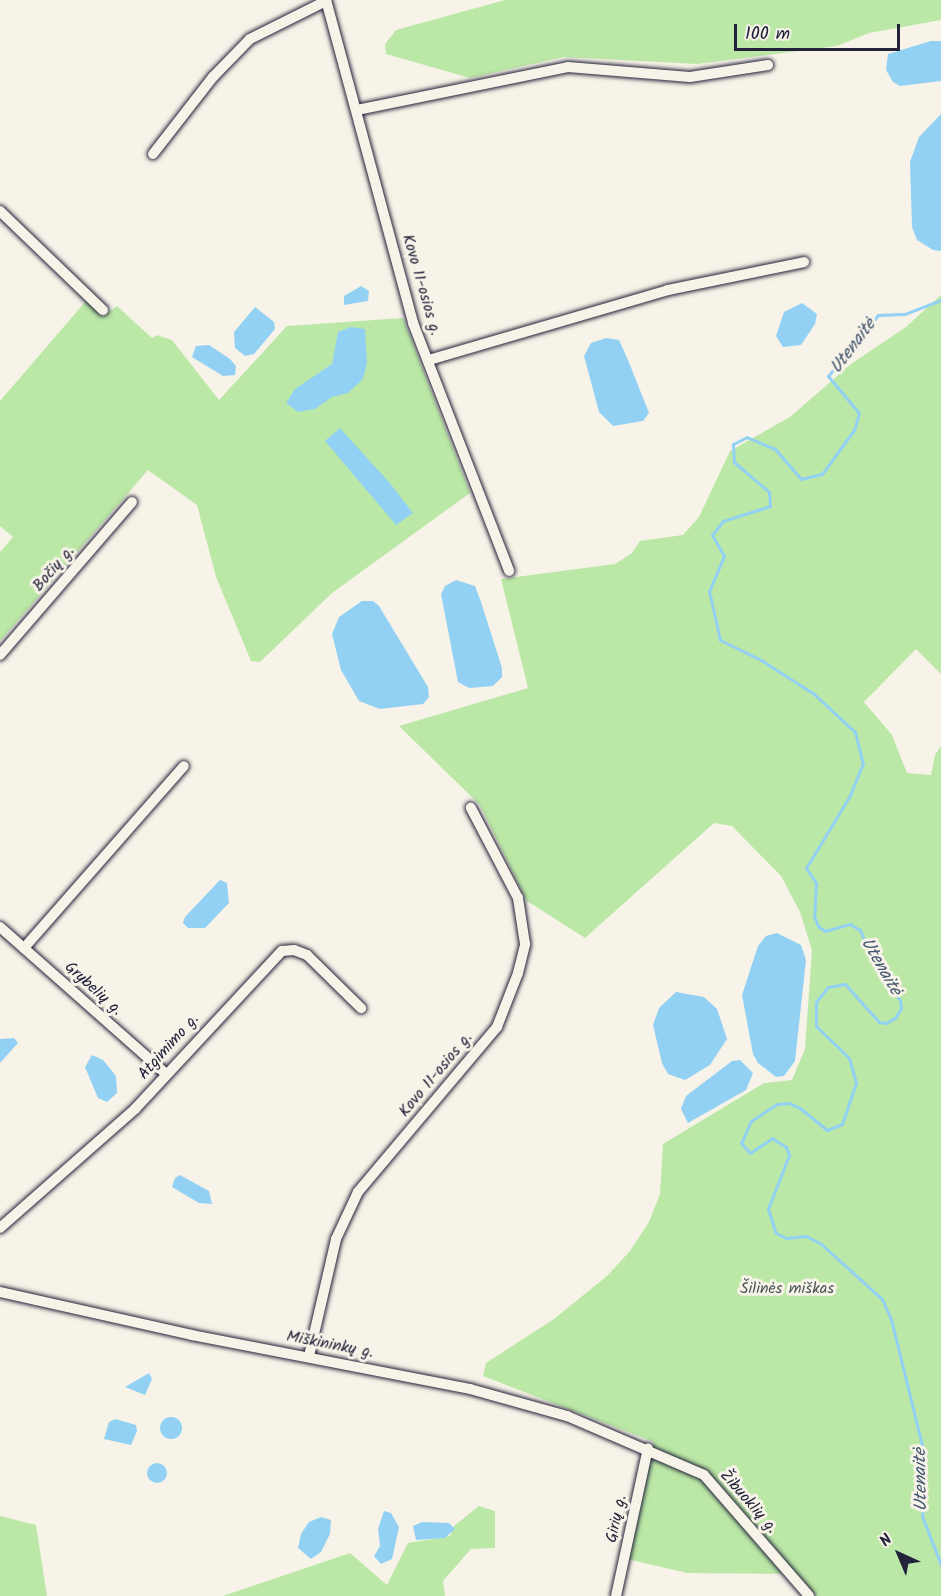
<!DOCTYPE html>
<meta charset="utf-8">
<style>
body{margin:0}
#map{position:relative;width:941px;height:1596px;overflow:hidden;background:#f7f3e8;font-family:Kalam,sans-serif}
div>[style]{position:absolute}
[style*='--x']{left:calc(var(--x)*1px);top:calc(var(--y)*1px);width:calc(var(--w)*1px);rotate:calc(var(--a)*1deg)}
.green>*{inset:0;background:#bbe8a6}
.water>*{inset:0;background:#92d1f3}
.round{border-radius:50%}
.stream>*{height:3px;margin:-1.5px;padding:0 1.5px;transform-origin:1.5px;border-radius:1.5px;background:#92d1f3}
.roads{filter:drop-shadow(0 0 2px #22223b) drop-shadow(0 0 2px #22223b)}
.street>*{height:10px;margin:-5px;padding:0 5px;transform-origin:5px;border-radius:5px;background:#f7f3e8}
span{translate:-50% -50%;white-space:nowrap;text-align:center;line-height:1.15;-webkit-text-stroke:6px #f7f3e8;paint-order:stroke}
.street-label{font-size:16px;color:#22223b}
.park-label{font-size:16px;color:#485456}
.water-label{font-size:18px;color:#445772;font-style:italic}
.north{position:absolute;left:869px;top:1524px;width:60px;height:60px;-webkit-text-stroke:4px #f7f3e8;paint-order:stroke;rotate:316deg;font-size:16px;font-weight:700;line-height:24px;text-align:center;color:#22223b}
.north::after{content:'';display:block;margin:auto;width:21px;height:27px;background:#22223b;clip-path:polygon(50% 0,100% 100%,50% 72%,0 100%)}
.scale{position:absolute;left:734px;top:24px;width:166px;height:27px;box-sizing:border-box;border:3px solid #22223b;border-top:0;padding-left:8px;font-size:18px;line-height:21px;white-space:nowrap;color:#22223b;-webkit-text-stroke:4px #f7f3e8;paint-order:stroke}
</style>
<div id="map">
<div class="green">
<i style="clip-path:polygon(505px 0,941px 0,941px 20px,869px 33px,837px 46px,697px 64px,564px 57px,470px 78px,386px 54px,385px 44px,396px 30px)"></i>
<i style="clip-path:polygon(941px 295px,941px 674px,916px 649px,864px 702px,892px 735px,907px 773px,931px 775px,935px 755px,941px 746px,941px 1596px,816px 1596px,796px 1574px,687px 1573px,627px 1559px,654px 1442px,483px 1376px,486px 1363px,554px 1319px,607px 1276px,630px 1251px,649px 1222px,660px 1194px,663px 1144px,764px 1083px,792px 1080px,805px 1049px,812px 950px,800px 912px,781px 876px,732px 826px,714px 823px,585px 938px,527px 901px,480px 805px,399px 726px,528px 688px,501px 579px,615px 564px,632px 553px,640px 541px,683px 535px,699px 517px,730px 451px,790px 417px,851px 364px,906px 327px)"></i>
<i style="clip-path:polygon(86px 301px,103px 316px,117px 306px,152px 338px,157px 335px,172px 340px,219px 400px,287px 326px,403px 318px,470px 493px,332px 593px,260px 662px,251px 661px,216px 577px,197px 505px,148px 470px,0 641px,0 552px,13px 537px,0 526px,0 401px)"></i>
<i style="clip-path:polygon(479px 1506px,495px 1511px,495px 1548px,471px 1549px,443px 1581px,445px 1596px,223px 1596px,350px 1553px,387px 1585px,408px 1543px,450px 1536px,454px 1526px)"></i>
<i style="clip-path:polygon(0 1516px,36px 1525px,47px 1596px,0 1596px)"></i>
</div>
<div class="water">
<i style="clip-path:polygon(931px 41px,941px 41px,941px 81px,900px 86px,893px 82px,886px 70px,888px 54px)"></i>
<i style="clip-path:polygon(941px 114px,941px 251px,933px 250px,917px 240px,912px 227px,910px 162px,919px 137px)"></i>
<i style="clip-path:polygon(361px 286px,369px 291px,368px 301px,344px 305px,344px 296px)"></i>
<i style="clip-path:polygon(802px 303px,817px 314px,815px 324px,801px 345px,783px 347px,776px 336px,784px 312px)"></i>
<i style="clip-path:polygon(255px 307px,274px 322px,275px 329px,254px 354px,245px 356px,235px 348px,234px 332px)"></i>
<i style="clip-path:polygon(351px 327px,365px 329px,367px 363px,363px 379px,348px 393px,332px 397px,315px 409px,298px 412px,286px 403px,295px 389px,332px 364px,338px 332px)"></i>
<i style="clip-path:polygon(606px 338px,619px 340px,628px 360px,649px 413px,643px 421px,613px 426px,599px 412px,584px 356px,591px 343px)"></i>
<i style="clip-path:polygon(209px 345px,230px 359px,236px 366px,235px 375px,223px 376px,192px 357px,196px 346px)"></i>
<i style="clip-path:polygon(340px 428px,389px 482px,413px 513px,396px 525px,325px 441px)"></i>
<i style="clip-path:polygon(456px 580px,475px 586px,481px 602px,502px 668px,502px 677px,493px 686px,469px 688px,458px 682px,441px 594px,445px 586px)"></i>
<i style="clip-path:polygon(362px 601px,373px 601px,379px 606px,428px 687px,429px 697px,423px 704px,380px 709px,359px 701px,341px 670px,332px 634px,339px 617px)"></i>
<i style="clip-path:polygon(220px 880px,227px 883px,229px 903px,205px 928px,188px 928px,183px 923px,185px 917px)"></i>
<i style="clip-path:polygon(777px 933px,801px 945px,806px 960px,795px 1061px,784px 1076px,776px 1077px,758px 1063px,753px 1054px,742px 995px,758px 946px,766px 936px)"></i>
<i style="clip-path:polygon(676px 992px,704px 997px,717px 1009px,727px 1039px,710px 1065px,685px 1080px,668px 1074px,662px 1063px,653px 1025px,659px 1008px)"></i>
<i style="clip-path:polygon(14px 1038px,18px 1043px,0 1063px,0 1039px)"></i>
<i style="clip-path:polygon(92px 1055px,103px 1060px,116px 1076px,117px 1093px,107px 1102px,98px 1098px,85px 1067px)"></i>
<i style="clip-path:polygon(740px 1060px,753px 1073px,746px 1090px,688px 1123px,681px 1109px,686px 1096px,732px 1061px)"></i>
<i style="clip-path:polygon(180px 1175px,209px 1191px,212px 1204px,199px 1203px,172px 1187px,175px 1178px)"></i>
<i style="clip-path:polygon(149px 1373px,152px 1379px,145px 1395px,125px 1387px)"></i>
<i class="round" style="left:160px;top:1417px;width:22px;height:22px"></i>
<i style="clip-path:polygon(115px 1419px,136px 1425px,137px 1431px,131px 1445px,104px 1439px,109px 1422px)"></i>
<i class="round" style="left:147px;top:1463px;width:20px;height:20px"></i>
<i style="clip-path:polygon(384px 1511px,391px 1513px,399px 1527px,392px 1559px,381px 1564px,374px 1556px,380px 1546px,378px 1529px)"></i>
<i style="clip-path:polygon(321px 1517px,331px 1520px,330px 1534px,321px 1552px,311px 1559px,298px 1548px,301px 1534px,309px 1522px)"></i>
<i style="clip-path:polygon(422px 1522px,449px 1523px,455px 1529px,445px 1538px,416px 1540px,413px 1526px)"></i>
</div>
<div class="stream">
<i style="--x:941;--y:300;--w:40;--a:159"></i>
<i style="--x:904;--y:314;--w:26;--a:178"></i>
<i style="--x:878;--y:315;--w:79;--a:129.3"></i>
<i style="--x:828;--y:376;--w:48;--a:50"></i>
<i style="--x:859;--y:413;--w:18;--a:106"></i>
<i style="--x:854;--y:430;--w:54;--a:126"></i>
<i style="--x:822;--y:474;--w:22;--a:167"></i>
<i style="--x:801;--y:479;--w:40;--a:-131"></i>
<i style="--x:775;--y:449;--w:30;--a:-157"></i>
<i style="--x:747;--y:437;--w:16;--a:153"></i>
<i style="--x:733;--y:444;--w:18;--a:87"></i>
<i style="--x:734;--y:462;--w:46;--a:40.6"></i>
<i style="--x:769;--y:492;--w:14;--a:86"></i>
<i style="--x:770;--y:506;--w:49;--a:162.3"></i>
<i style="--x:723;--y:521;--w:18;--a:128"></i>
<i style="--x:712;--y:535;--w:24;--a:60"></i>
<i style="--x:724;--y:556;--w:38;--a:113"></i>
<i style="--x:709;--y:591;--w:50;--a:77.3"></i>
<i style="--x:720;--y:640;--w:46;--a:26"></i>
<i style="--x:761;--y:660;--w:63;--a:32.7"></i>
<i style="--x:814;--y:694;--w:56;--a:42.8"></i>
<i style="--x:855;--y:732;--w:32;--a:76"></i>
<i style="--x:863;--y:763;--w:37;--a:112"></i>
<i style="--x:849;--y:797;--w:83;--a:121.2"></i>
<i style="--x:806;--y:868;--w:18;--a:56"></i>
<i style="--x:816;--y:883;--w:33;--a:93"></i>
<i style="--x:814;--y:916;--w:11;--a:68"></i>
<i style="--x:818;--y:926;--w:9;--a:36"></i>
<i style="--x:825;--y:931;--w:26;--a:-16"></i>
<i style="--x:850;--y:924;--w:12;--a:31"></i>
<i style="--x:860;--y:930;--w:38;--a:68"></i>
<i style="--x:874;--y:965;--w:44;--a:53.4"></i>
<i style="--x:900;--y:1000;--w:8;--a:83"></i>
<i style="--x:901;--y:1008;--w:12;--a:121"></i>
<i style="--x:895;--y:1018;--w:10;--a:151"></i>
<i style="--x:886;--y:1023;--w:7;--a:-172"></i>
<i style="--x:879;--y:1022;--w:51;--a:-131.8"></i>
<i style="--x:845;--y:984;--w:17;--a:170"></i>
<i style="--x:828;--y:987;--w:19;--a:129"></i>
<i style="--x:816;--y:1002;--w:24;--a:90"></i>
<i style="--x:816;--y:1026;--w:46;--a:44.1"></i>
<i style="--x:849;--y:1058;--w:26;--a:74"></i>
<i style="--x:856;--y:1083;--w:43;--a:108.9"></i>
<i style="--x:842;--y:1124;--w:16;--a:158"></i>
<i style="--x:827;--y:1130;--w:35;--a:-141"></i>
<i style="--x:800;--y:1108;--w:12;--a:-156"></i>
<i style="--x:789;--y:1103;--w:12;--a:175"></i>
<i style="--x:777;--y:1104;--w:31;--a:147"></i>
<i style="--x:751;--y:1121;--w:24;--a:114"></i>
<i style="--x:741;--y:1143;--w:13;--a:48"></i>
<i style="--x:750;--y:1153;--w:27;--a:-34"></i>
<i style="--x:772;--y:1138;--w:17;--a:33"></i>
<i style="--x:786;--y:1147;--w:9;--a:69"></i>
<i style="--x:789;--y:1155;--w:58;--a:111.3"></i>
<i style="--x:768;--y:1209;--w:25;--a:72"></i>
<i style="--x:776;--y:1233;--w:11;--a:27"></i>
<i style="--x:786;--y:1238;--w:20;--a:-6"></i>
<i style="--x:806;--y:1236;--w:16;--a:27"></i>
<i style="--x:820;--y:1243;--w:84;--a:42.1"></i>
<i style="--x:882;--y:1299;--w:22;--a:66"></i>
<i style="--x:891;--y:1319;--w:134;--a:76.2"></i>
<i style="--x:923;--y:1449;--w:35;--a:85"></i>
<i style="--x:926;--y:1484;--w:32;--a:97"></i>
<i style="--x:922;--y:1516;--w:53;--a:68.8"></i>
</div>
<div class="roads">
<div class="street">
<i style="--x:326;--y:0;--w:335;--a:74.9"></i>
<i style="--x:413;--y:323;--w:266;--a:68.8"></i>
<i style="--x:357;--y:110;--w:215;--a:-11.5"></i>
<i style="--x:568;--y:67;--w:122;--a:4.7"></i>
<i style="--x:690;--y:77;--w:79;--a:-8.7"></i>
<i style="--x:153;--y:154;--w:98;--a:-52.1"></i>
<i style="--x:213;--y:77;--w:53;--a:-45.8"></i>
<i style="--x:250;--y:39;--w:85;--a:-26.6"></i>
<i style="--x:0;--y:211;--w:143;--a:43.9"></i>
<i style="--x:429;--y:360;--w:249;--a:-16.3"></i>
<i style="--x:668;--y:290;--w:139;--a:-11.6"></i>
<i style="--x:0;--y:655;--w:202;--a:-49.2"></i>
<i style="--x:0;--y:927;--w:220;--a:41.5"></i>
<i style="--x:24;--y:948;--w:242;--a:-48.7"></i>
<i style="--x:0;--y:1228;--w:180;--a:-41.4"></i>
<i style="--x:135;--y:1109;--w:216;--a:-47.1"></i>
<i style="--x:282;--y:951;--w:12;--a:-5"></i>
<i style="--x:294;--y:950;--w:14;--a:21"></i>
<i style="--x:307;--y:955;--w:76;--a:44.5"></i>
<i style="--x:0;--y:1292;--w:197;--a:12.6"></i>
<i style="--x:192;--y:1335;--w:283;--a:11"></i>
<i style="--x:470;--y:1389;--w:101;--a:15.6"></i>
<i style="--x:567;--y:1416;--w:149;--a:23.3"></i>
<i style="--x:704;--y:1475;--w:160;--a:49"></i>
<i style="--x:309;--y:1356;--w:120;--a:-77"></i>
<i style="--x:336;--y:1239;--w:52;--a:-64.9"></i>
<i style="--x:358;--y:1192;--w:216;--a:-49.9"></i>
<i style="--x:497;--y:1027;--w:58;--a:-68.7"></i>
<i style="--x:518;--y:973;--w:30;--a:-76"></i>
<i style="--x:525;--y:944;--w:47;--a:-98.7"></i>
<i style="--x:518;--y:898;--w:102;--a:-117.6"></i>
<i style="--x:616;--y:1596;--w:151;--a:-77.8"></i>
</div>
</div>
<div class="street-label">
<span style="left:421px;top:285px;rotate:74deg">Kovo 11-osios g.</span>
<span style="left:54px;top:569px;rotate:-49deg">Bočių g.</span>
<span style="left:93px;top:989px;rotate:42deg">Grybelių g.</span>
<span style="left:169px;top:1047px;rotate:-48deg">Atgimimo g.</span>
<span style="left:436px;top:1075px;rotate:-50deg">Kovo 11-osios g.</span>
<span style="left:330px;top:1345px;rotate:11deg">Miškininkų g.</span>
<span style="left:748px;top:1502px;rotate:49deg">Žibuoklių g.</span>
<span style="left:617px;top:1519px;rotate:-78deg">Girių g.</span>
</div>
<div class="park-label">
<span style="left:787px;top:1289px">Šilinės miškas</span>
</div>
<div class="water-label">
<span style="left:854px;top:347px;rotate:-53deg">Utenaitė</span>
<span style="left:880px;top:967px;rotate:60deg">Utenaitė</span>
<span style="left:922px;top:1480px;rotate:-91deg">Utenaitė</span>
</div>
<div class="north">N</div>
<div class="scale">100 m</div>
</div>
